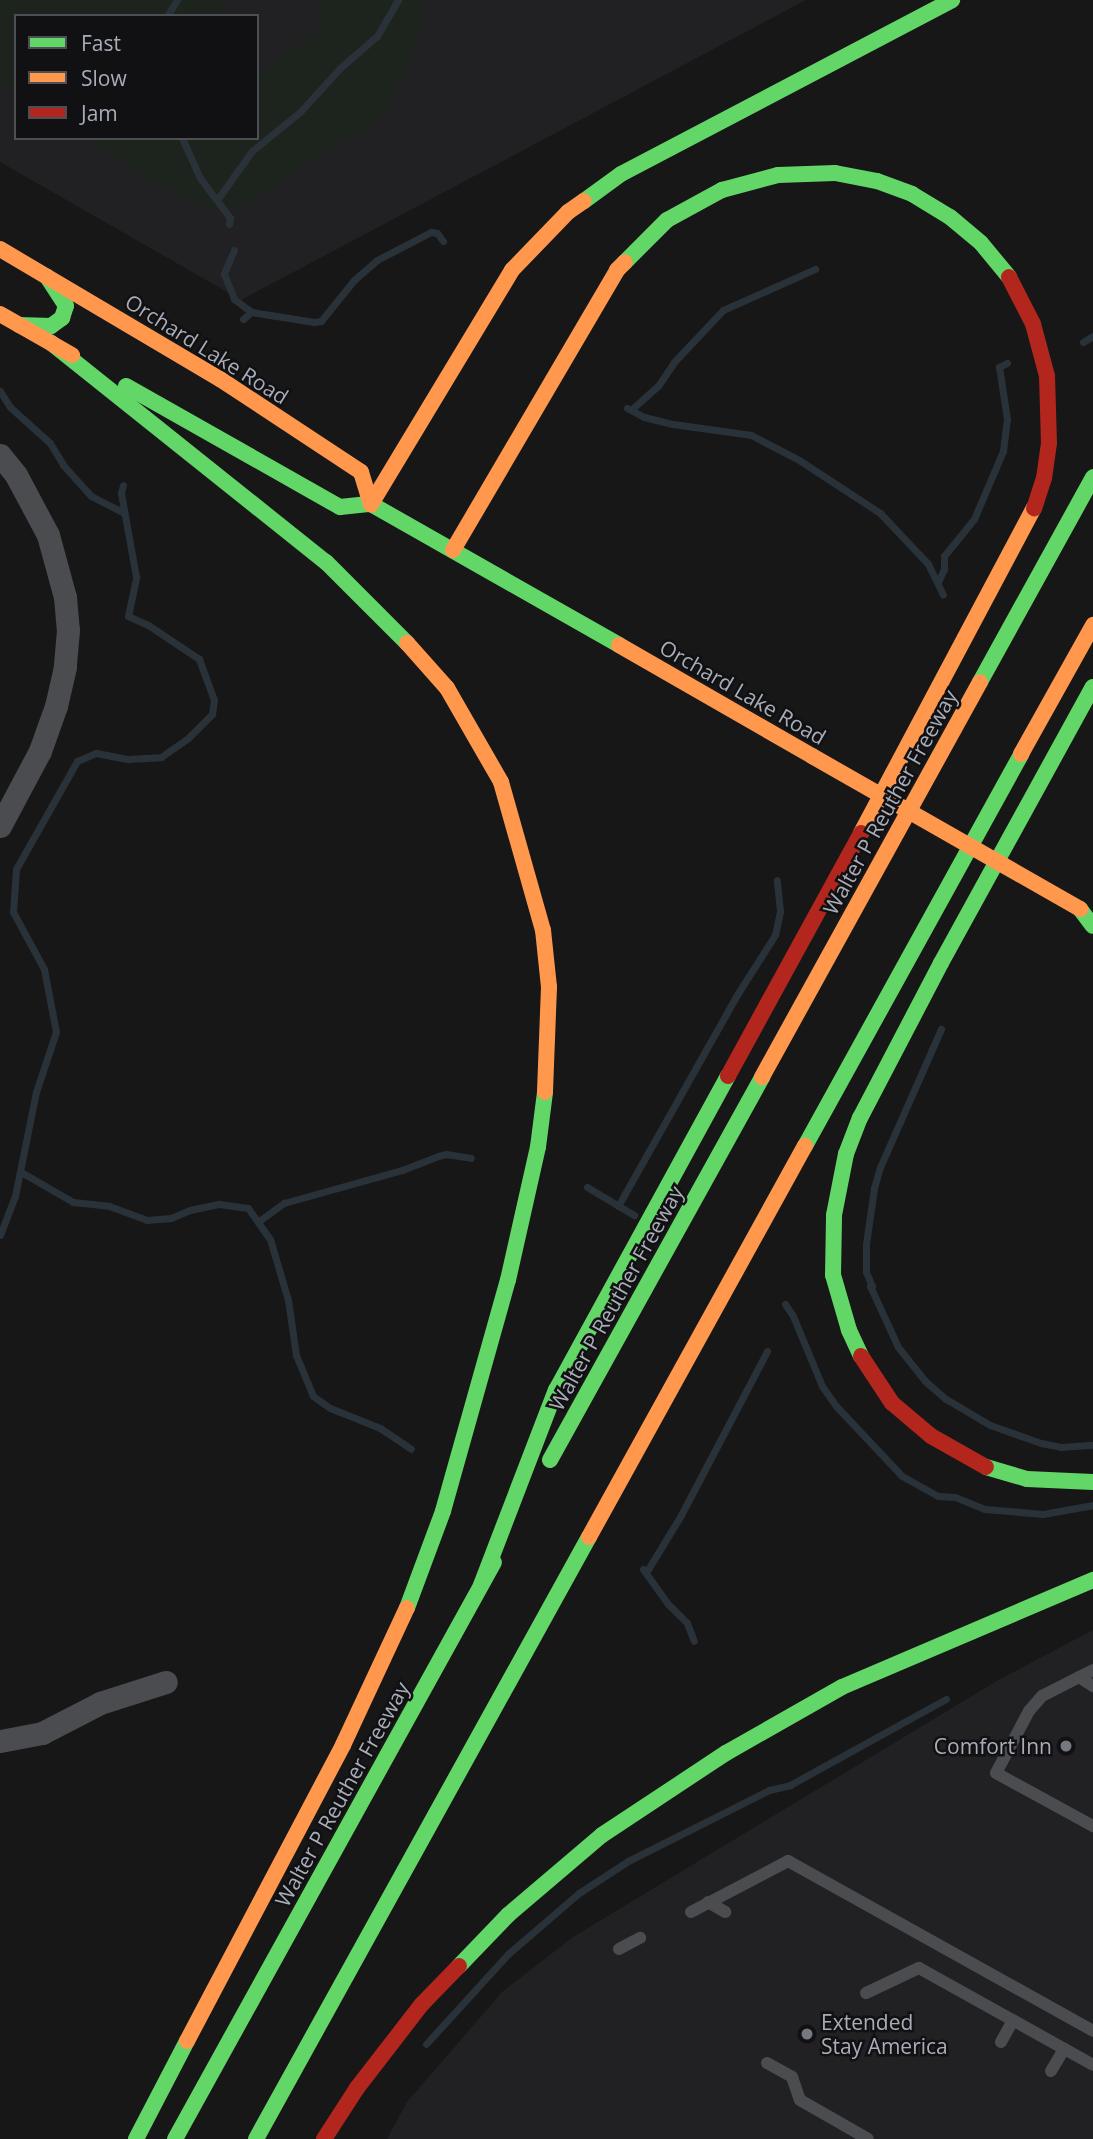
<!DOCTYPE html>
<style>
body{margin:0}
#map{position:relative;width:1093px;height:2139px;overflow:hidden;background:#171717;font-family:"Open Sans",sans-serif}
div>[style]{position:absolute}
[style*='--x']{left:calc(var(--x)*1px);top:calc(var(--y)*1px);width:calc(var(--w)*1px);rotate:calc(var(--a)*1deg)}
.built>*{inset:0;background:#212123}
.green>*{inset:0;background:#1d241e}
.stream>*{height:7px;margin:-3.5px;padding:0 3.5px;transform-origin:3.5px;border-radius:3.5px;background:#2a3239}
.lane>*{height:12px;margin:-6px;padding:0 6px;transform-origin:6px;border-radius:6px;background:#4b4c50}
.street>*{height:23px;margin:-11.5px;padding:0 11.5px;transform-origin:11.5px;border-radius:11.5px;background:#4b4c50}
.fast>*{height:16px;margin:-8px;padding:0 8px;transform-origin:8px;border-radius:8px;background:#63d668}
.slow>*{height:16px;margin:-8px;padding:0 8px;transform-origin:8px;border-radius:8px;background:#ff974d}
.jam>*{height:16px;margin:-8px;padding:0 8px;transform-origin:8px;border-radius:8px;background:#b3261e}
.slow-bridge>*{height:16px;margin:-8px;padding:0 8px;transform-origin:8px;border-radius:8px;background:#ff974d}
.dots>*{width:19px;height:19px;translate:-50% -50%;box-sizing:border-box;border:4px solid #111113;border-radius:50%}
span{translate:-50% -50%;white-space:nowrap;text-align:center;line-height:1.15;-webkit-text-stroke:5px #111113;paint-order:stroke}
.street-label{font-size:21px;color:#a8adb8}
.poi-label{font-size:21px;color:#a8adb8}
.right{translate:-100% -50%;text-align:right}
.left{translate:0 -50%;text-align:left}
.legend{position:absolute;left:14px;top:14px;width:245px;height:126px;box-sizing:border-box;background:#111113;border:2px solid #4d4f55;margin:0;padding:9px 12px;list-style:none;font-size:21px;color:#a8adb8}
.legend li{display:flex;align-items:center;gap:14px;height:35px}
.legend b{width:35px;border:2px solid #4d4f55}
</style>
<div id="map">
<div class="built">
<i style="clip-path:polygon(evenodd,0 0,806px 0,241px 300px,0 162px,0 0,16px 16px,257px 16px,257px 138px,16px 138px,16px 16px)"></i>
<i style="clip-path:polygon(1093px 1630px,1093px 2139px,387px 2139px,407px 2102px,502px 1992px,573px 1937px,995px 1682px)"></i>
</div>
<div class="green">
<i style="clip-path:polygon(0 0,227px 0,223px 16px,16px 16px,16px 92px,0 84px)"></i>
<i style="clip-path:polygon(320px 0,416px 0,422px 13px,413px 60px,376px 123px,302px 166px,245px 207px,201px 207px,178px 196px,85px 138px,257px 138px,257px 71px,266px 69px,311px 35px,320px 22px)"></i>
</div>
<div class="stream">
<i style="--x:167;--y:16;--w:19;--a:-58"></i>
<i style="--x:182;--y:138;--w:44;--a:65.8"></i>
<i style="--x:200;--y:178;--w:50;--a:53.1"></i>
<i style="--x:230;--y:218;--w:6;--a:99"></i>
<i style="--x:217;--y:200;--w:60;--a:-54.5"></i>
<i style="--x:252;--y:151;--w:62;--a:-39.1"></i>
<i style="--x:300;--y:112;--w:59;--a:-47.7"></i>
<i style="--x:340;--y:68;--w:49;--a:-40.9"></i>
<i style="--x:377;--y:36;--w:42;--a:-59.7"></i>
<i style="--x:234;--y:250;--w:26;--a:113"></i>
<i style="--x:224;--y:274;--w:27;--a:68"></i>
<i style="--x:234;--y:299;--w:21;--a:37"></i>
<i style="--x:251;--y:312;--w:64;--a:9"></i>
<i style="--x:314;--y:322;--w:7;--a:-8"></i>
<i style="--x:321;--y:321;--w:53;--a:-51.2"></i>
<i style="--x:354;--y:280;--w:30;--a:-41"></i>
<i style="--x:377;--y:260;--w:61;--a:-27.4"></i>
<i style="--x:431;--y:232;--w:6;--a:9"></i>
<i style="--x:437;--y:233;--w:10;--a:53"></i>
<i style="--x:243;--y:319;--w:11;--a:-41"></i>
<i style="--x:1083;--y:342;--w:12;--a:-31"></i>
<i style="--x:0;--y:391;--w:19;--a:58"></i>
<i style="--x:10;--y:407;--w:54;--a:42"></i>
<i style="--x:50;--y:443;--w:26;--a:59"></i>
<i style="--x:63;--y:465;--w:42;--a:47.9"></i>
<i style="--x:91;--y:496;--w:37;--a:27"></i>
<i style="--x:627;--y:408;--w:19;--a:28"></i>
<i style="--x:644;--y:417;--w:30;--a:14"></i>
<i style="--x:673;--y:424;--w:79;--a:8"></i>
<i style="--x:751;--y:435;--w:54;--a:27.5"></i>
<i style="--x:799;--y:460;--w:97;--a:33.2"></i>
<i style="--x:880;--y:513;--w:70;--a:46.7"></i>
<i style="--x:928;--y:564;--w:34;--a:64"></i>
<i style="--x:631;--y:410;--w:36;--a:-42"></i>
<i style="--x:658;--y:386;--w:29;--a:-56"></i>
<i style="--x:674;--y:362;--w:71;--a:-46.7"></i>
<i style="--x:723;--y:310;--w:101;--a:-24"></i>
<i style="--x:938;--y:582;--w:14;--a:-65"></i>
<i style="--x:944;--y:569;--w:13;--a:-90"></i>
<i style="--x:944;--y:556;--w:48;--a:-51"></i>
<i style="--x:974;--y:519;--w:74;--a:-66.9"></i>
<i style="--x:1003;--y:451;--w:32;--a:-83"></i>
<i style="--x:1007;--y:419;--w:53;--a:-98.7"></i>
<i style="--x:999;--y:367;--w:9;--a:-27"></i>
<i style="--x:941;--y:1029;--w:151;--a:113.8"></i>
<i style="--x:880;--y:1167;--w:22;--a:106"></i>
<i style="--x:874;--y:1188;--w:57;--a:98.1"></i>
<i style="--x:866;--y:1244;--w:28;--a:90"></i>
<i style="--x:866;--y:1272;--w:15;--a:67"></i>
<i style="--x:872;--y:1286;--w:2;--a:180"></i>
<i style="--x:870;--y:1286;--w:67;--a:65.3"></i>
<i style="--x:898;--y:1347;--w:43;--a:51.5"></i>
<i style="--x:925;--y:1381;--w:28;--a:41"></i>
<i style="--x:946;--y:1399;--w:51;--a:30.6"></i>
<i style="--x:990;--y:1425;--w:54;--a:19.4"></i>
<i style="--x:1041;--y:1443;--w:20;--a:11"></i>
<i style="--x:1061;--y:1447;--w:32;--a:-4"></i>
<i style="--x:21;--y:1172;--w:60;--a:30"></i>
<i style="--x:73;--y:1202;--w:36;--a:6"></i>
<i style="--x:109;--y:1206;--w:40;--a:20.2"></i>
<i style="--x:147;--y:1220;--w:24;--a:-5"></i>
<i style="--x:171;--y:1218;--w:21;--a:-23"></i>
<i style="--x:190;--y:1210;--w:30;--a:-12"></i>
<i style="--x:219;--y:1204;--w:29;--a:8"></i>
<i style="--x:248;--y:1208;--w:38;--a:55"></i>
<i style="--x:270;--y:1239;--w:64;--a:73.6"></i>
<i style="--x:288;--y:1300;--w:56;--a:81.7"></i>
<i style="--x:296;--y:1355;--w:44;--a:67.5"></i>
<i style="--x:313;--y:1396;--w:21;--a:35"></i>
<i style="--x:330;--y:1408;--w:54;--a:21.8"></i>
<i style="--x:380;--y:1428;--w:37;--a:34"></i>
<i style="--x:587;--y:1187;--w:55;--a:30.8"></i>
<i style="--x:618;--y:1206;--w:239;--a:-60.6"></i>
<i style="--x:735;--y:998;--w:75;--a:-57.6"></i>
<i style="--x:775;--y:935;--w:25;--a:-78"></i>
<i style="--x:780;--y:911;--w:31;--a:-96"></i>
<i style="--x:259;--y:1221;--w:31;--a:-36"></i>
<i style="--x:284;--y:1203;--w:123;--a:-15.6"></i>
<i style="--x:402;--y:1170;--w:39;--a:-21"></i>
<i style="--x:438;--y:1156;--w:8;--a:-14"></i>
<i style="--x:446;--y:1154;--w:25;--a:9"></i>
<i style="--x:0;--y:1235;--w:42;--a:-69"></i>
<i style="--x:15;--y:1196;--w:106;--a:-78.6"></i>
<i style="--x:36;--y:1092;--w:63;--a:-71.6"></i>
<i style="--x:56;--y:1032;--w:64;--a:-100.8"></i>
<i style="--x:44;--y:969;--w:65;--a:-118.5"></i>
<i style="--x:13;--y:912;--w:43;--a:-86"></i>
<i style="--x:16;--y:869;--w:124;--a:-60.5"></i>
<i style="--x:77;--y:761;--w:21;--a:-23"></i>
<i style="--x:96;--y:753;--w:33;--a:11"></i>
<i style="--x:128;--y:759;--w:33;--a:-3"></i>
<i style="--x:161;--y:757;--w:33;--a:-35"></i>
<i style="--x:188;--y:738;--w:34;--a:-45"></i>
<i style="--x:212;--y:714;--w:14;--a:-82"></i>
<i style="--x:214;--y:700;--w:44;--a:-110.1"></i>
<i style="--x:199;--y:659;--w:61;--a:-146.3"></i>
<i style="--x:148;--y:625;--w:22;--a:-156"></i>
<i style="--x:128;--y:616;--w:40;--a:-78"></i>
<i style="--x:136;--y:577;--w:85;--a:-100.1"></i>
<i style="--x:121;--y:493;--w:8;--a:-76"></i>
<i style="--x:785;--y:1304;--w:14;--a:56"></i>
<i style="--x:793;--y:1316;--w:76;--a:67.5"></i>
<i style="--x:822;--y:1386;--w:24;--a:55"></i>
<i style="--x:836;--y:1406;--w:96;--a:46.7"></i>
<i style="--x:902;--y:1476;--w:41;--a:29.1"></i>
<i style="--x:938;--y:1496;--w:17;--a:3"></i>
<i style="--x:955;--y:1497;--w:32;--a:22"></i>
<i style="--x:985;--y:1509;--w:58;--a:4.9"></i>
<i style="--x:1043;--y:1514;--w:51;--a:-10.2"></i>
<i style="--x:643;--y:1569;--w:43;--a:54.5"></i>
<i style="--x:668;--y:1604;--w:27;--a:45"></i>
<i style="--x:687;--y:1623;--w:19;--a:69"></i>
<i style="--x:647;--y:1571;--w:66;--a:-58.7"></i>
<i style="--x:681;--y:1515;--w:185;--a:-62.3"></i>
<i style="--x:426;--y:2044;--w:122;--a:-47.7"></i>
<i style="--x:508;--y:1954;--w:94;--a:-40.7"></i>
<i style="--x:579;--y:1893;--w:59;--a:-33.1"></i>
<i style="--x:628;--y:1861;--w:158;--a:-26.7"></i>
<i style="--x:769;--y:1790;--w:22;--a:-13"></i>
<i style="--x:790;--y:1785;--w:178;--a:-28.9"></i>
</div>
<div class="lane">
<i style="--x:1093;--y:1670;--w:57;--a:153"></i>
<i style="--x:1042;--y:1696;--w:20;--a:131"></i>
<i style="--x:1029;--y:1711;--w:70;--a:118"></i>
<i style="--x:996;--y:1773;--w:111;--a:28.7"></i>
<i style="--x:1079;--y:1677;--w:17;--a:33"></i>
<i style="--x:708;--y:1902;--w:20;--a:30"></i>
<i style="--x:691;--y:1912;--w:110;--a:-27.7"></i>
<i style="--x:788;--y:1861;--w:349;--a:29.1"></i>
<i style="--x:619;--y:1949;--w:24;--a:-28"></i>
<i style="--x:866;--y:1993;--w:59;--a:-25.3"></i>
<i style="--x:919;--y:1968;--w:199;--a:29.1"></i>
<i style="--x:1001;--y:2042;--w:25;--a:-61"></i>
<i style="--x:767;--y:2063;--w:29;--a:29"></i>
<i style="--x:792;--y:2077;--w:24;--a:71"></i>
<i style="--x:800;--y:2100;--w:78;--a:29.8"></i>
<i style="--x:1051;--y:2071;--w:26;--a:-59"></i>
</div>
<div class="street">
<i style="--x:0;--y:455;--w:26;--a:51"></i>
<i style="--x:16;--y:475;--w:68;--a:61.9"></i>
<i style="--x:48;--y:535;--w:64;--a:74.7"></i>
<i style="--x:65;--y:597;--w:33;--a:85"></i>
<i style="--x:68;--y:630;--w:37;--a:95"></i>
<i style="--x:65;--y:667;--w:40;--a:103"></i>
<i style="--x:56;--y:706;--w:48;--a:109.6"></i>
<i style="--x:40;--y:751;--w:85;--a:118.1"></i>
<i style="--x:0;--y:1741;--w:43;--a:-10.8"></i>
<i style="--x:42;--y:1733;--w:65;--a:-27.3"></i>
<i style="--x:100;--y:1703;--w:69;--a:-17.7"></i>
</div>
<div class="fast">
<i style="--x:584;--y:201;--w:46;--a:-36.1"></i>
<i style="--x:621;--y:174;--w:374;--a:-27.7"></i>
<i style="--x:625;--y:262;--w:59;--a:-45"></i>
<i style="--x:667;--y:220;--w:63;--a:-28.6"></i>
<i style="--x:722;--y:190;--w:58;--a:-15"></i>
<i style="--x:778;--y:175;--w:57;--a:-2"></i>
<i style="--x:835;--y:173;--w:43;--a:10.8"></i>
<i style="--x:877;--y:181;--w:37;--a:20"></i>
<i style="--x:912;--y:194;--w:44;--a:31.2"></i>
<i style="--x:950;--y:217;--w:40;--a:40"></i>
<i style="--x:981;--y:243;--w:44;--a:50.5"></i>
<i style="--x:19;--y:325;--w:32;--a:2"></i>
<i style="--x:51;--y:326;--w:14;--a:-36"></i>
<i style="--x:62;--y:318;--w:13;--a:-72"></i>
<i style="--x:66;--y:306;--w:35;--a:-123"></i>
<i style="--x:50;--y:342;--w:353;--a:38.6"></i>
<i style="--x:326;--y:562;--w:115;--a:45"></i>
<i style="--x:126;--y:386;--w:246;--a:29.5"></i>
<i style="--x:340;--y:507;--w:31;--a:-6"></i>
<i style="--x:371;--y:504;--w:285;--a:29.6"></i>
<i style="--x:980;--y:682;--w:234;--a:-61.1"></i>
<i style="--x:1080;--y:909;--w:21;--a:53"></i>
<i style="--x:805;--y:1146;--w:448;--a:-61.1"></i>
<i style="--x:861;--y:1356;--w:29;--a:-115"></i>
<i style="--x:849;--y:1330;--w:57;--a:-106.2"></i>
<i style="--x:833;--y:1275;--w:60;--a:-89"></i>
<i style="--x:834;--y:1215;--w:62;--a:-78.9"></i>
<i style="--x:846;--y:1154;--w:39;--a:-69"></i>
<i style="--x:860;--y:1118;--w:175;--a:-62.4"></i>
<i style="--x:941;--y:963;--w:315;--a:-61.2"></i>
<i style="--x:550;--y:1460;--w:438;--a:-61"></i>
<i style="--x:986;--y:1467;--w:43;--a:16.3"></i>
<i style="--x:1027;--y:1479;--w:66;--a:2.6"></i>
<i style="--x:481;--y:1585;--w:209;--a:-69"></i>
<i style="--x:556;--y:1390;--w:358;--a:-61.3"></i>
<i style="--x:407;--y:1608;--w:103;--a:-69.6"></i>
<i style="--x:443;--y:1511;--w:240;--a:-74.3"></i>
<i style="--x:508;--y:1280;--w:136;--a:-77.3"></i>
<i style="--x:538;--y:1147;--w:55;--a:-82.7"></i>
<i style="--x:459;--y:1966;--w:71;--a:-46.1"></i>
<i style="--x:508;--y:1915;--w:123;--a:-40.4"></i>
<i style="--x:602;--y:1835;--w:149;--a:-33.5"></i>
<i style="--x:726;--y:1753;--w:133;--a:-29.6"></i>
<i style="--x:842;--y:1687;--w:273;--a:-23.1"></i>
<i style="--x:136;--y:2139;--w:110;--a:-62.5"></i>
<i style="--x:175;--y:2139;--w:659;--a:-61.06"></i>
<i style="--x:256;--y:2139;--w:688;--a:-61.05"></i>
</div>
<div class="slow">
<i style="--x:0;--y:249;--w:256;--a:30.6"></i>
<i style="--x:220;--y:379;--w:169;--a:33.4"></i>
<i style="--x:361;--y:472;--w:34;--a:73"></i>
<i style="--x:0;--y:314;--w:83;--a:29.7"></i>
<i style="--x:371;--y:504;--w:273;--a:-58.9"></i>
<i style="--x:512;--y:270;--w:81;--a:-46"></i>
<i style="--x:568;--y:212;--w:19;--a:-35"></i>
<i style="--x:453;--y:550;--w:324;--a:-59.6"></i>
<i style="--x:617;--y:270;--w:11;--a:-45"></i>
<i style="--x:407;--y:643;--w:60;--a:48.4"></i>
<i style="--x:447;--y:688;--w:108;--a:60.1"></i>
<i style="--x:501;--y:782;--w:154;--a:74.2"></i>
<i style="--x:543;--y:930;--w:57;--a:84"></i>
<i style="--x:549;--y:987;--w:105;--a:92.2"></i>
<i style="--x:619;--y:645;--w:223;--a:29.9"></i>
<i style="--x:1021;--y:754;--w:148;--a:-60.8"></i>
<i style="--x:861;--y:833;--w:368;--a:-62"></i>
<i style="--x:762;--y:1077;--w:451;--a:-61.1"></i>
<i style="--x:589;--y:1537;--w:447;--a:-61.1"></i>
<i style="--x:187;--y:2041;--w:335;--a:-62.2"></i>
<i style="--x:343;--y:1745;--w:151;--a:-65"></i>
</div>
<div class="jam">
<i style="--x:1009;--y:277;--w:53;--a:62.9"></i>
<i style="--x:1033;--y:324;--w:54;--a:74.9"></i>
<i style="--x:1047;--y:376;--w:67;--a:88.3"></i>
<i style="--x:1049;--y:443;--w:35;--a:98"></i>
<i style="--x:1044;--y:478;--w:32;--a:108"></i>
<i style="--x:728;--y:1076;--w:277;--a:-61.3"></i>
<i style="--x:861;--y:1356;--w:56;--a:56.6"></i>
<i style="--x:892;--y:1403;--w:51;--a:40.2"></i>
<i style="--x:931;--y:1436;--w:63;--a:29.4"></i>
<i style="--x:324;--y:2139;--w:61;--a:-57.1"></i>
<i style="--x:357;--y:2088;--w:106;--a:-52.3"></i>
<i style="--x:422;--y:2004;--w:53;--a:-45.8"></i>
</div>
<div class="slow-bridge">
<i style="--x:812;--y:756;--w:309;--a:29.7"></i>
</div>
<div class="dots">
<i style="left:1066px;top:1746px;background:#757880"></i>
<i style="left:807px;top:2034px;background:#757880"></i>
</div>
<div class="street-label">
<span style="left:207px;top:349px;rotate:32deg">Orchard Lake Road</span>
<span style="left:743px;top:692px;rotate:30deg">Orchard Lake Road</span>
<span style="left:890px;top:802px;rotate:-61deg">Walter P Reuther Freeway</span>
<span style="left:616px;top:1298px;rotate:-61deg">Walter P Reuther Freeway</span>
<span style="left:342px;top:1794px;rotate:-61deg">Walter P Reuther Freeway</span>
</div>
<div class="poi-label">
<span class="right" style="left:1052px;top:1746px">Comfort Inn</span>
<span class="left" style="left:821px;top:2034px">Extended<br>Stay America</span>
</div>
<ul class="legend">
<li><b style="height:9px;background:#63d668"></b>Fast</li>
<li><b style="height:9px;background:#ff974d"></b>Slow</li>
<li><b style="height:9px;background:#b3261e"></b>Jam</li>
</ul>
</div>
